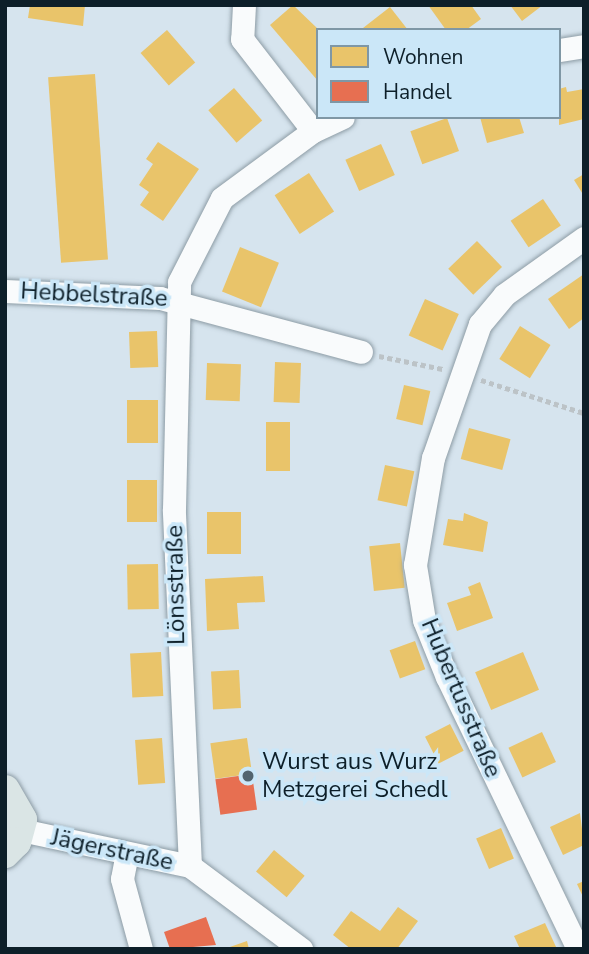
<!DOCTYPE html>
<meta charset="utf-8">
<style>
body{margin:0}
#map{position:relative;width:589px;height:954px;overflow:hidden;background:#d6e4ee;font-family:"Nunito Sans",sans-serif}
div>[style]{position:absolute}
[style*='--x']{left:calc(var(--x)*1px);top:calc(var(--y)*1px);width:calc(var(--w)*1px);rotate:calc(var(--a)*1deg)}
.homes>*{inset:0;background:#e9c46a;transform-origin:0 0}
.shops>*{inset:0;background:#e76f51;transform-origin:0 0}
.path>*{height:4.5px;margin-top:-2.25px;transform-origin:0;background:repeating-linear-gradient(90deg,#bcc3c7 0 5px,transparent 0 8.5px)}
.roads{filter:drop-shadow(0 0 2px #8d9ca5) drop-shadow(0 0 2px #8d9ca5)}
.minor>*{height:23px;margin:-11.5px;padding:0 11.5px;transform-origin:11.5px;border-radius:11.5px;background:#f9fbfc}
.major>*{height:30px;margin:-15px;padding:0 15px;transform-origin:15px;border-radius:15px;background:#dae5e5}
.dots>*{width:19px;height:19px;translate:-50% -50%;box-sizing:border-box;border:4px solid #cbe7f8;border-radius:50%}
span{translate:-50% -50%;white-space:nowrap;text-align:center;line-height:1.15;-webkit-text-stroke:7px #cbe7f8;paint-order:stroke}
.street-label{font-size:24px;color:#0d1f29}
.poi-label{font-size:24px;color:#0d1f29}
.left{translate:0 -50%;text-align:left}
.frame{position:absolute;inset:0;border:7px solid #0d1f29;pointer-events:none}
.legend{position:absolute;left:316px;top:28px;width:245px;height:91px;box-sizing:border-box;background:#cbe7f8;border:2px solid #7f97a5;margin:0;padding:9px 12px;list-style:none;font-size:21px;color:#0d1f29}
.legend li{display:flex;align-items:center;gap:14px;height:35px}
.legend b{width:35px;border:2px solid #7f97a5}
</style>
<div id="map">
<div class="homes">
<i style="clip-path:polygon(30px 5px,85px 5px,83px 26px,28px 18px)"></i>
<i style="clip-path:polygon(293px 5px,318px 29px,318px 81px,270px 25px)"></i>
<i style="clip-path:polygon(428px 5px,471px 5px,481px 19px,466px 30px,446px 30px)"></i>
<i style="clip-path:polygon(510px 5px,543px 5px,522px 21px)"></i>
<i style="clip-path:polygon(390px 7px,408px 30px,364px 30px,363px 28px)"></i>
<i style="left:167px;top:30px;width:43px;height:35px;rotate:49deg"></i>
<i style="left:95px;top:74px;width:186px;height:47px;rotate:86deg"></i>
<i style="clip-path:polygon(566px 87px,567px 92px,584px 89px,584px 119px,559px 125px,559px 89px)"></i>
<i style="left:234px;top:88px;width:43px;height:34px;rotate:49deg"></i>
<i style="clip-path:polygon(480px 117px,519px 117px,524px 133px,487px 143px)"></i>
<i style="left:447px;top:118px;width:35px;height:39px;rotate:70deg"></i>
<i style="clip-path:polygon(158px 142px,199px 169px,163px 221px,140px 205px,149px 192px,139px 185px,153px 164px,146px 159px)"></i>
<i style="left:381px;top:144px;width:34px;height:39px;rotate:66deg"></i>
<i style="left:309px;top:173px;width:46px;height:41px;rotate:57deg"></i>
<i style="clip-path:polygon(584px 174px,584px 196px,574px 180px)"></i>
<i style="left:543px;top:199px;width:32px;height:39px;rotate:56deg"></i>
<i style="left:477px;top:241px;width:36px;height:40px;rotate:46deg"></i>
<i style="left:240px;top:247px;width:42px;height:48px;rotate:22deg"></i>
<i style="clip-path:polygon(584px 274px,584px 318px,569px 329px,548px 299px)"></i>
<i style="left:425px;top:299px;width:37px;height:40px;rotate:24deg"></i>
<i style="left:520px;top:326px;width:36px;height:39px;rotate:32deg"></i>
<i style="left:157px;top:331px;width:36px;height:28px;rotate:88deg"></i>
<i style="left:275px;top:362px;width:26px;height:40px;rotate:2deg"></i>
<i style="left:207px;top:363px;width:34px;height:37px;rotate:2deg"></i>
<i style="left:404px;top:385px;width:27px;height:35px;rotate:13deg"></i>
<i style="left:127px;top:400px;width:31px;height:43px"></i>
<i style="left:266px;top:422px;width:24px;height:49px"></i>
<i style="left:469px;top:428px;width:43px;height:32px;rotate:15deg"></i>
<i style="left:385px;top:465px;width:30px;height:36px;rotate:12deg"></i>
<i style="left:127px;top:480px;width:30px;height:42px"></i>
<i style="left:207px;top:512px;width:34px;height:42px"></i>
<i style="clip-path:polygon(464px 513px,488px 522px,483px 552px,443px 545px,448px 519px,463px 521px)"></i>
<i style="left:400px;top:543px;width:45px;height:31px;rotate:84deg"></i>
<i style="left:158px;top:564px;width:45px;height:31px;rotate:89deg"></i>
<i style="clip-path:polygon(263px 576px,265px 602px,237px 603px,239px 629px,207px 631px,205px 579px)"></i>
<i style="clip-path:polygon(480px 582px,493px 618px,457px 631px,447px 603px,471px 595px,468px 587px)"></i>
<i style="left:415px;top:641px;width:30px;height:27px;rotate:70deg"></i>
<i style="left:161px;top:652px;width:44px;height:31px;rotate:87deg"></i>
<i style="left:523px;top:652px;width:41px;height:52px;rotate:67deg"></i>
<i style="left:239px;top:670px;width:38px;height:28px;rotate:87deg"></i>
<i style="left:450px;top:724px;width:30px;height:28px;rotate:63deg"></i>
<i style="left:542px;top:732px;width:33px;height:37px;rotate:65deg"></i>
<i style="left:162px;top:738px;width:45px;height:27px;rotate:86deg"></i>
<i style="left:247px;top:738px;width:36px;height:37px;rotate:82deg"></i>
<i style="clip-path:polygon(580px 813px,584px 845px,563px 855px,550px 827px)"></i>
<i style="left:501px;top:828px;width:33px;height:27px;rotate:67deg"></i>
<i style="left:274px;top:850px;width:40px;height:28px;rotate:40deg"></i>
<i style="clip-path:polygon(584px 881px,584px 899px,577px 884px)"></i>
<i style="clip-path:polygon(398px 907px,418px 921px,397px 949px,351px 949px,333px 935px,351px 911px,380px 931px)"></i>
<i style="clip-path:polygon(545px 923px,557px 949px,520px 949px,514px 936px)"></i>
<i style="clip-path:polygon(247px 941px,249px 949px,227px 949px,227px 948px)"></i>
</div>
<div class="shops">
<i style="left:252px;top:774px;width:36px;height:37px;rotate:82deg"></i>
<i style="clip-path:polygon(206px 917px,216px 945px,170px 949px,164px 932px)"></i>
</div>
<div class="path">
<i style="--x:379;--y:356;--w:65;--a:11.5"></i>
<i style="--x:481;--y:380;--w:108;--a:17.8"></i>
</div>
<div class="roads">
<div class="minor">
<i style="--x:244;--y:5;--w:34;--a:93"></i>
<i style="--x:242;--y:39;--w:116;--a:52.3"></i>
<i style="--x:559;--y:50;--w:25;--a:-9"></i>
<i style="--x:5;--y:291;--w:155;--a:2.6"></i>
<i style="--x:160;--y:298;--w:208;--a:15"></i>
<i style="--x:21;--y:830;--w:173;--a:12"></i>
<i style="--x:190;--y:866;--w:139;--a:36.8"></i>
<i style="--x:127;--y:853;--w:26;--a:101"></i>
<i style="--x:122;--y:879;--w:73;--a:74.8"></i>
<i style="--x:190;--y:866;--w:357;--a:-92.6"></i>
<i style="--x:174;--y:509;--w:227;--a:-88.7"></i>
<i style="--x:179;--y:282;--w:94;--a:-62.9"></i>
<i style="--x:222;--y:198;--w:113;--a:-36.4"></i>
<i style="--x:313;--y:131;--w:33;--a:-25"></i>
<i style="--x:578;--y:949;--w:302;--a:-115.7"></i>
<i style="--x:447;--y:677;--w:61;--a:-112"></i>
<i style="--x:424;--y:620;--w:56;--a:-99.3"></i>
<i style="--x:415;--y:565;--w:109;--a:-80.5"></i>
<i style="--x:433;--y:458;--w:142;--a:-70.7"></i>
<i style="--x:480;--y:324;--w:38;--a:-50"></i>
<i style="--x:504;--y:295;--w:98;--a:-35.5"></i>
</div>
<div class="major">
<i style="--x:5;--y:790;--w:34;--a:60"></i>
<i style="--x:22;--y:820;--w:23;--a:105"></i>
<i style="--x:16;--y:842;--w:16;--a:135"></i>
</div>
</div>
<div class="dots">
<i style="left:248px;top:776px;background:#53646e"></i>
</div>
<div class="street-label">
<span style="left:94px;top:295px;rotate:3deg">Hebbelstraße</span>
<span style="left:176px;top:585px;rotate:-91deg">Lönsstraße</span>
<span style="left:461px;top:698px;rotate:67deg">Hubertusstraße</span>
<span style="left:112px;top:850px;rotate:12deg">Jägerstraße</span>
</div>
<div class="poi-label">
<span class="left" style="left:262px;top:776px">Wurst aus Wurz<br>Metzgerei Schedl</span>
</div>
<div class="frame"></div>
<ul class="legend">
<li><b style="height:19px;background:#e9c46a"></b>Wohnen</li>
<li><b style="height:19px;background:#e76f51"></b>Handel</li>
</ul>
</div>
